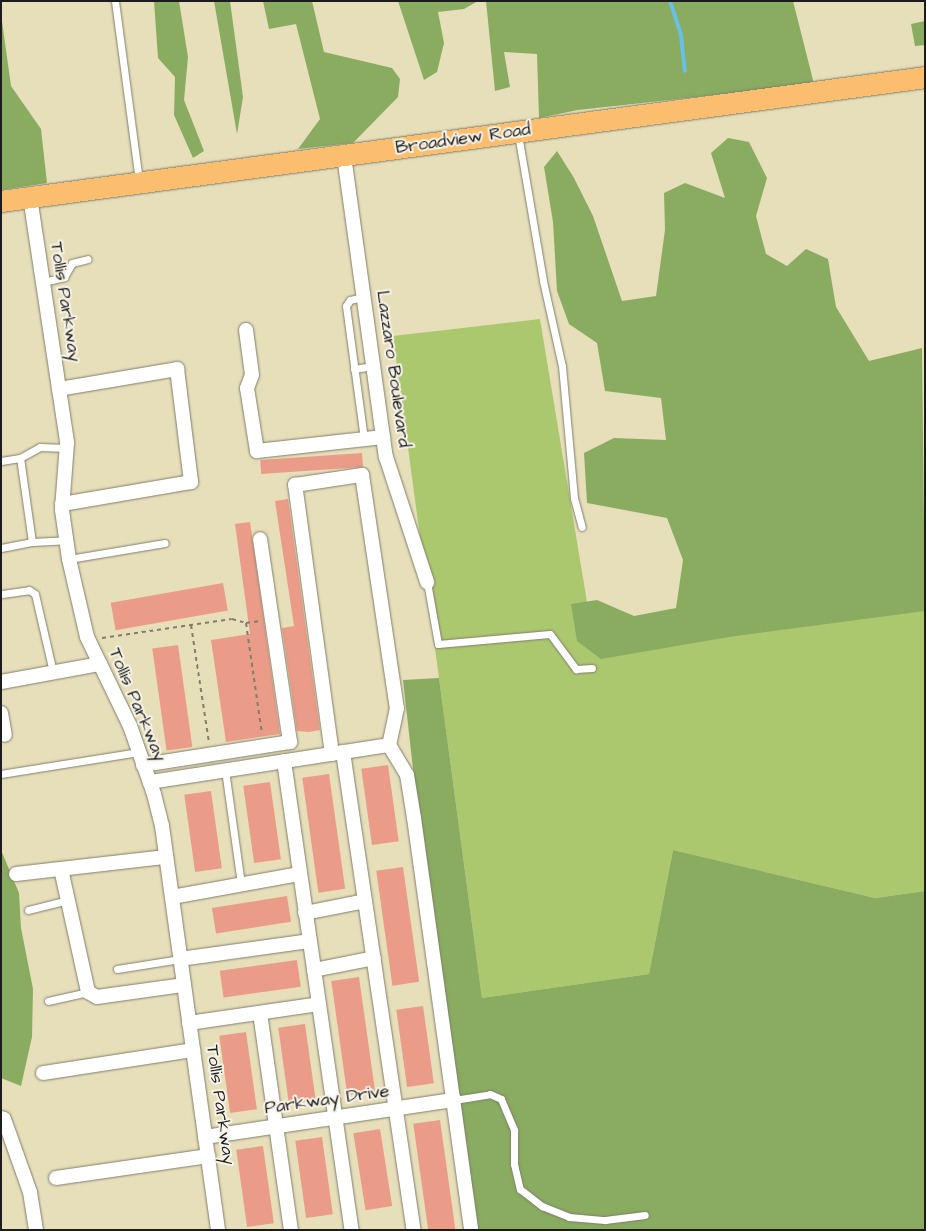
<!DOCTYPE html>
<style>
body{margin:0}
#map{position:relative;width:926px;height:1231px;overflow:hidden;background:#e6dfba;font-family:"Architects Daughter",sans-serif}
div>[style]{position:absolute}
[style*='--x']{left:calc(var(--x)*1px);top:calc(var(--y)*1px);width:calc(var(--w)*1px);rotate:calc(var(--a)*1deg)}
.green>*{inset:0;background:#acc86e}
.forest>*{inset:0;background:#89ac61}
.stream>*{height:4px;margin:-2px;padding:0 2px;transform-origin:2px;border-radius:2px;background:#67c1e5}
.building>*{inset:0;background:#ea9c89;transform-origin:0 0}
.path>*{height:2px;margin-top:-1px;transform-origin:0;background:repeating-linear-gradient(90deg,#817e6b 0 4px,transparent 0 8px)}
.roads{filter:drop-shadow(0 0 1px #817e6b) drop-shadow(0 0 1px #817e6b)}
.service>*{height:7px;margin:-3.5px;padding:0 3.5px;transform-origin:3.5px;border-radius:3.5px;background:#fff}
.minor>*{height:14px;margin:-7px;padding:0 7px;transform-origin:7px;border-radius:7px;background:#fff}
.primary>*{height:21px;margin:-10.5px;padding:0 10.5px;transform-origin:10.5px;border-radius:10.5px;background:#fabe6e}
span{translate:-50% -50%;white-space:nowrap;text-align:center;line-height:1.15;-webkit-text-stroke:4px #f7f3e8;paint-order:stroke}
.street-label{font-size:18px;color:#1c1c1c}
.frame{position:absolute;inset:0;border:2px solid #1c1c1c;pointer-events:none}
</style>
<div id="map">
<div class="green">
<i style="clip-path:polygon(540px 319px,591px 626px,925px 591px,925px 891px,875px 898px,673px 850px,649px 974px,482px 998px,393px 336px)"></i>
</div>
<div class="forest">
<i style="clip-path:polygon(154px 1px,179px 1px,188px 57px,184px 100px,204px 151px,193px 158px,174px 115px,175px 77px,158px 58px)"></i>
<i style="clip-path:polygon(214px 1px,230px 1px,243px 97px,237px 134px)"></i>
<i style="clip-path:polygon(263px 1px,312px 1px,324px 52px,392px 68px,400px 79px,398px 97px,353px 143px,298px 149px,320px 119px,296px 24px,269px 29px)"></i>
<i style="clip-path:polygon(398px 1px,478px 1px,464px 9px,438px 12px,444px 43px,437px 72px,424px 80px)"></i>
<i style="clip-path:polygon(486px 1px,793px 1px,814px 84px,578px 110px,539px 118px,537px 54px,504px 52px,510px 87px,495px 91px)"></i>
<i style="clip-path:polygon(1px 14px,11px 86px,41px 129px,47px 183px,1px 190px)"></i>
<i style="clip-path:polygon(925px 21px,925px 45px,915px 46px,911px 24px)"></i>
<i style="clip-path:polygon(728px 138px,749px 142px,767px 178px,756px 216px,766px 254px,787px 266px,806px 249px,828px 259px,836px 307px,869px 361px,922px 348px,925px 611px,729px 637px,601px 659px,577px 641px,571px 604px,597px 600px,634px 616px,676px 608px,683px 560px,667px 518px,587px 503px,584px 453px,614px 438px,666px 440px,661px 398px,605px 391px,597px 343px,569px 324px,557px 291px,553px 222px,544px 167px,557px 151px,574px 178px,593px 216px,622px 301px,656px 296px,665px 230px,664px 193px,685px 183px,725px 198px,711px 153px)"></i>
<i style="clip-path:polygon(439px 678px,482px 998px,649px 974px,673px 850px,875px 898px,925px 891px,925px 1230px,477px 1230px,420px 831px,403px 680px)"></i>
<i style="clip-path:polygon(1px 850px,19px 893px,21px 928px,33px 989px,32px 1037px,21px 1086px,1px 1078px)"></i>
</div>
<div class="stream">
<i style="--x:670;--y:1;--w:36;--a:72"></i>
<i style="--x:681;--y:35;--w:36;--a:84"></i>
</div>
<div class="building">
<i style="left:362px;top:453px;width:14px;height:102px;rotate:86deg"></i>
<i style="clip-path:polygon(288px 499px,320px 730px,309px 732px,297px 731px,282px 628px,294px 626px,275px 501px)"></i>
<i style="clip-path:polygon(250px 522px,280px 734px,226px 742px,211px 640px,250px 634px,235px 524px)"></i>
<i style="left:223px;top:583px;width:28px;height:114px;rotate:80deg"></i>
<i style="left:178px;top:645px;width:103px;height:26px;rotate:82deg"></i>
<i style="left:388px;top:765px;width:77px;height:27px;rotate:82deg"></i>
<i style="left:329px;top:774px;width:116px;height:27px;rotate:82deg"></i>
<i style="left:270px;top:782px;width:78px;height:27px;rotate:82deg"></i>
<i style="left:211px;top:791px;width:78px;height:27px;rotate:82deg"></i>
<i style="left:403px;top:867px;width:116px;height:27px;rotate:82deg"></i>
<i style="left:287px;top:896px;width:26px;height:76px;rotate:81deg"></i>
<i style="left:297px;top:960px;width:27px;height:78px;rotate:82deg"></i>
<i style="left:359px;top:977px;width:115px;height:28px;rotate:82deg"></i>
<i style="left:423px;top:1006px;width:78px;height:27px;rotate:82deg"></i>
<i style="left:305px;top:1024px;width:77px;height:27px;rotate:82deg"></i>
<i style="left:246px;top:1032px;width:78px;height:27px;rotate:82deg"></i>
<i style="left:440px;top:1120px;width:111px;height:27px;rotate:82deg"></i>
<i style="left:380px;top:1129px;width:78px;height:27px;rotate:81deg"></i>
<i style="left:322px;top:1137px;width:78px;height:27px;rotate:82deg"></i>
<i style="left:263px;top:1146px;width:78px;height:27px;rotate:82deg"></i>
</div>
<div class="path">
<i style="--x:246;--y:623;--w:112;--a:81.8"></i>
<i style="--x:191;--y:625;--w:119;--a:81.3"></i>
<i style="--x:102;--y:638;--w:131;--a:-8.3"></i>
<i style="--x:232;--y:619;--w:15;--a:16"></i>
<i style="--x:246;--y:623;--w:14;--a:-8"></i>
</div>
<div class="roads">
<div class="service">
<i style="--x:115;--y:1;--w:181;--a:82.4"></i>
<i style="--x:518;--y:134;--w:149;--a:80.3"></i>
<i style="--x:543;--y:281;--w:87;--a:77.4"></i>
<i style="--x:562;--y:366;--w:133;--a:84.8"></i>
<i style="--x:574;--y:498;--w:30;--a:75"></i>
<i style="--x:43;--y:282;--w:22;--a:-13"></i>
<i style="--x:64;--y:277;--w:16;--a:-60"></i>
<i style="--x:72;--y:263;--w:16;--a:-14"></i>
<i style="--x:363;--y:297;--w:13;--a:167"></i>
<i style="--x:350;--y:300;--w:7;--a:124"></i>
<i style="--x:346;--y:306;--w:134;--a:82.3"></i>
<i style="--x:354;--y:369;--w:19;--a:-9"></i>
<i style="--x:1;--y:461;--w:19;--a:-9"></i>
<i style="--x:20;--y:458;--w:23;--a:-29"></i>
<i style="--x:40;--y:447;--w:27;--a:2"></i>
<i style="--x:32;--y:542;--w:34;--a:-3"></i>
<i style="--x:1;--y:548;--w:32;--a:-11"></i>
<i style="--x:32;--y:542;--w:85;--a:-98.1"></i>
<i style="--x:69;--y:559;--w:97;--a:-9.5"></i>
<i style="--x:427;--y:582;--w:63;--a:79.9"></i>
<i style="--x:438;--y:644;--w:112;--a:-5.1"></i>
<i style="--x:550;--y:634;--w:44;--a:53.4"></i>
<i style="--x:576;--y:669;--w:16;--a:-4"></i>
<i style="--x:2;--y:594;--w:27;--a:-8"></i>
<i style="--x:29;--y:590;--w:7;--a:34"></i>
<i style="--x:35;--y:594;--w:80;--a:77"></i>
<i style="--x:225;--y:770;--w:115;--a:82"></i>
<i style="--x:1;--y:774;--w:139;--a:-9.1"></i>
<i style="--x:28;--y:910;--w:41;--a:-14"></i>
<i style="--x:117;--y:969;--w:64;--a:-9"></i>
<i style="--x:48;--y:1001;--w:41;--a:-12.7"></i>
<i style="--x:454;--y:1100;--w:36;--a:-9"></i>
<i style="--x:490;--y:1094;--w:12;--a:24"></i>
<i style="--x:501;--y:1099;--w:34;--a:67"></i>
<i style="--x:514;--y:1130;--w:34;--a:90"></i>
<i style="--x:514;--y:1164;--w:26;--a:77"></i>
<i style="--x:520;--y:1189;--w:28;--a:38"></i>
<i style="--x:542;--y:1206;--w:29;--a:22"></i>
<i style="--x:569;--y:1217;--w:36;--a:5"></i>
<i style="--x:605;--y:1220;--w:40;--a:-7.1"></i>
</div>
<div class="minor">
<i style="--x:344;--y:156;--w:304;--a:82.1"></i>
<i style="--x:386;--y:457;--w:132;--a:71.8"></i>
<i style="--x:30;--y:197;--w:249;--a:81.4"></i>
<i style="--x:67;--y:443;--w:67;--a:94.3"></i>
<i style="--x:62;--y:510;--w:49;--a:81.9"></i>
<i style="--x:69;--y:559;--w:80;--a:77"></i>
<i style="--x:87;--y:637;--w:99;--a:64.2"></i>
<i style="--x:130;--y:726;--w:72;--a:70.6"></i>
<i style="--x:154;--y:794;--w:33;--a:76"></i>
<i style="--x:162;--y:826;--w:408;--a:82.1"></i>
<i style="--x:246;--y:330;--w:45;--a:82.4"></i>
<i style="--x:252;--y:375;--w:14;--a:111"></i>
<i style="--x:247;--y:388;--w:64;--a:81"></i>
<i style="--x:257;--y:451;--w:127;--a:-6.3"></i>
<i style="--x:59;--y:389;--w:120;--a:-9.6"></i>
<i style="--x:177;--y:369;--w:114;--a:82.9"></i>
<i style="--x:191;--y:482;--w:131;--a:170.3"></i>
<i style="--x:1;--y:682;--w:101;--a:-10.3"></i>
<i style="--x:1;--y:713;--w:22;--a:80"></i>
<i style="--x:343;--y:752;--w:483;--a:81.6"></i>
<i style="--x:332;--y:754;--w:272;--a:-97.8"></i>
<i style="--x:295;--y:485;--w:68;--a:-8.5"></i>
<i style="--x:362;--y:475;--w:236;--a:81.5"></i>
<i style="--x:397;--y:708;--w:38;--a:102"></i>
<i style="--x:389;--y:745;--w:35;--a:59"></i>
<i style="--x:407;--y:775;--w:44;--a:80.8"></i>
<i style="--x:414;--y:818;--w:416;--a:82.1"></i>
<i style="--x:284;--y:761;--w:474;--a:81.8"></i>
<i style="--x:143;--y:765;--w:149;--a:-8.9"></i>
<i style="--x:290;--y:742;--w:205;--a:-98.4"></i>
<i style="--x:150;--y:782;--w:242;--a:-8.8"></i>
<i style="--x:61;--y:869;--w:126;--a:77.6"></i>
<i style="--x:88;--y:992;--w:10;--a:29"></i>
<i style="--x:97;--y:997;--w:88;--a:-7.9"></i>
<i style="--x:16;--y:874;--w:151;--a:-6.5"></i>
<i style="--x:172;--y:897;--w:130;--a:-10.2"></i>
<i style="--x:305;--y:913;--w:61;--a:-11.3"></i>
<i style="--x:180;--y:959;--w:130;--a:-7.9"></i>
<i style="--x:314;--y:970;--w:61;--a:-11.3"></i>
<i style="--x:260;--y:1013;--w:219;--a:81.9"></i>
<i style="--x:189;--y:1023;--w:131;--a:-8.3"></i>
<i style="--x:43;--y:1073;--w:152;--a:-8.7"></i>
<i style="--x:1;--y:1118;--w:3;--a:18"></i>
<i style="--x:4;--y:1119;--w:77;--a:70.4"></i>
<i style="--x:30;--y:1192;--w:38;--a:81"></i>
<i style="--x:205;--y:1137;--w:252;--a:-8.5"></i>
<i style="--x:56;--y:1178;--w:154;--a:-8.2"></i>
</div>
<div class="primary">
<i style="--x:1;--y:201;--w:932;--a:-7.64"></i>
</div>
</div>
<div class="street-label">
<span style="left:463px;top:139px;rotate:-8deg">Broadview Road</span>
<span style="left:65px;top:302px;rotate:81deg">Tollis Parkway</span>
<span style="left:393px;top:369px;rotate:82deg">Lazzaro Boulevard</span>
<span style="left:137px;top:705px;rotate:67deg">Tollis Parkway</span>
<span style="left:327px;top:1100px;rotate:-8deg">Parkway Drive</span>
<span style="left:220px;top:1105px;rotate:82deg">Tollis Parkway</span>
</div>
<div class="frame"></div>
</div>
